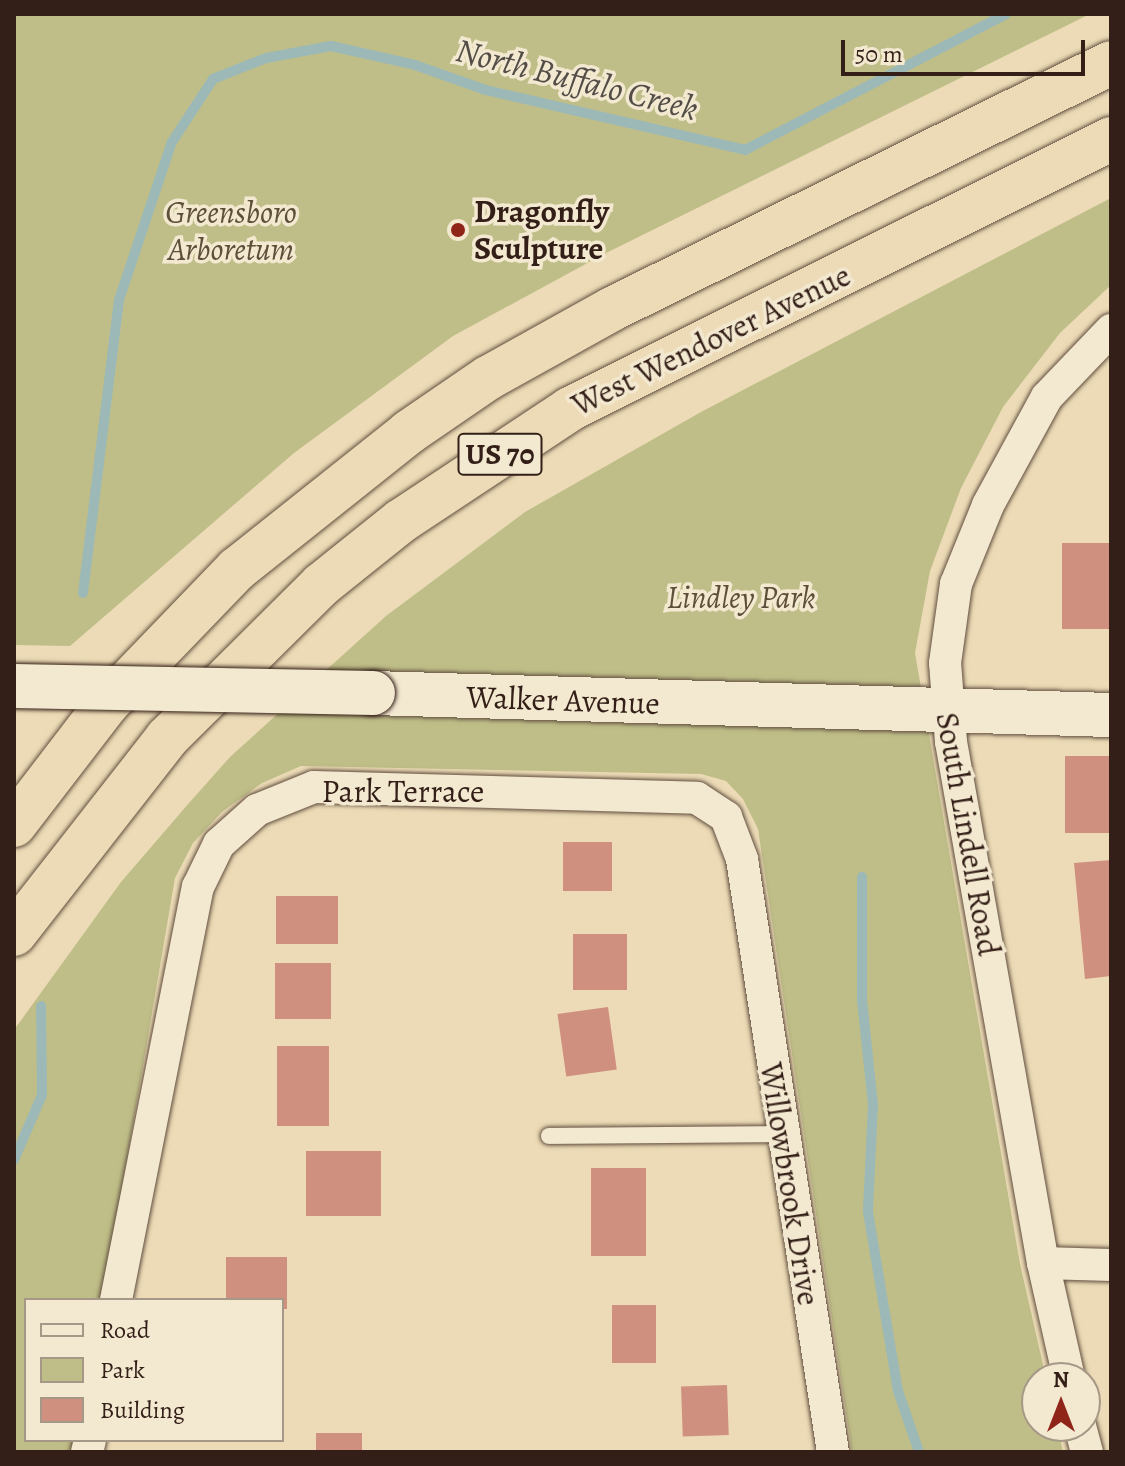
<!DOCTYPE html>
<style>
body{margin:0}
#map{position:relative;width:1125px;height:1466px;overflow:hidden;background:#ecdbb6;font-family:Alegreya,serif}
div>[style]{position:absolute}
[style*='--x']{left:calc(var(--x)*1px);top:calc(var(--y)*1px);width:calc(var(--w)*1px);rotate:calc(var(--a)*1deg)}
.green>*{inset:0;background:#bfbe88}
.stream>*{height:10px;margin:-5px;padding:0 5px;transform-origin:5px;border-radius:5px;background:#9cb9b7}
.building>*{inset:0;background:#d0907f;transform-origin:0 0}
.roads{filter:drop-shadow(0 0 2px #614e3f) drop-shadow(0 0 2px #614e3f)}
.lane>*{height:16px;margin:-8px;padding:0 8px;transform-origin:8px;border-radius:8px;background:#f3e8d0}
.street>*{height:32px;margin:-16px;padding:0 16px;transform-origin:16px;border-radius:16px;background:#f3e8d0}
.secondary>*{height:44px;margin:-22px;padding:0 22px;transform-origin:22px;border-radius:22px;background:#f3e8d0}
.highway>*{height:44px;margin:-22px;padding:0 22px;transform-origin:22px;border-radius:22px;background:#ecdbb6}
.bridges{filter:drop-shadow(0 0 2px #331f17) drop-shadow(0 0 2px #331f17)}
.secondary-bridge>*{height:44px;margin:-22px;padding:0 22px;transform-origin:22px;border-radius:22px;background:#f3e8d0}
.dots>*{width:22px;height:22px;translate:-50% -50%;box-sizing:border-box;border:4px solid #f3e8d0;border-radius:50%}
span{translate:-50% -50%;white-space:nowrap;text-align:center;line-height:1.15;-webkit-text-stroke:7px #f3e8d0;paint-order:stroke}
.shield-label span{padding:2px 6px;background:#f3e8d0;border:2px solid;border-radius:6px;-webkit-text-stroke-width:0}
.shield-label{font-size:30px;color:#331f17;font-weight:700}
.poi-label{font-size:32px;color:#331f17;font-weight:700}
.left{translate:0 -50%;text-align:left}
.park-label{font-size:32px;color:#5d4f39;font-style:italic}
.street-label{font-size:32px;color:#331f17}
.water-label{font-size:34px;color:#524d47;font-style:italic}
.frame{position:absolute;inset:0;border:16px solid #331f17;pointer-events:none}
.legend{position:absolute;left:24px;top:1298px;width:260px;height:144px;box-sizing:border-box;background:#f3e8d0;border:2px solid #a69886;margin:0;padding:10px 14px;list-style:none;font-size:24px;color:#331f17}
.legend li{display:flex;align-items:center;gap:16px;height:40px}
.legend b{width:40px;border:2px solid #a69886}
.north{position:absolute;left:1021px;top:1362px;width:80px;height:80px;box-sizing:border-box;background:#f3e8d0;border:2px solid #a69886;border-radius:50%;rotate:0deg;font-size:22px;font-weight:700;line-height:32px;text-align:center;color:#331f17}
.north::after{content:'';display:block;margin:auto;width:28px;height:36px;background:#8f2418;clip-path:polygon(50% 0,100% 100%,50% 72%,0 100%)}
.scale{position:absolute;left:841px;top:40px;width:244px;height:36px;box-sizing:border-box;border:4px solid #331f17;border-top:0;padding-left:10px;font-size:24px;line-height:28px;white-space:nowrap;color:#331f17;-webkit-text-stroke:6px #f3e8d0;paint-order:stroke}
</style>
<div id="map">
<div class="green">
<i style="clip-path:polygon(14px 14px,1090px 14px,604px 254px,453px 336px,294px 453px,70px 646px,14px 645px)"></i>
<i style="clip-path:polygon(1111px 198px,1111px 285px,1060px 333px,1003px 407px,961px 488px,930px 571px,915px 653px,1020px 1264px,1046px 1378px,1037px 1378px,1037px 1426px,1057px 1426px,1063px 1452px,852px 1452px,758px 829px,743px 799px,726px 781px,701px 774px,301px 766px,262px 783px,222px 812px,193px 843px,175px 878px,103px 1300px,26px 1300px,26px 1440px,74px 1440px,71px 1452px,14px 1452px,14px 1030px,121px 882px,189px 803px,230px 757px,386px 616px,525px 512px,701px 412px)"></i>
</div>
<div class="stream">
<i style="--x:83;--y:593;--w:295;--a:-83"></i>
<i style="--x:119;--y:300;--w:167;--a:-71.5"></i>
<i style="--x:172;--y:142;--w:75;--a:-56.9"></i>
<i style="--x:213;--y:79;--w:57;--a:-21.6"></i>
<i style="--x:266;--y:58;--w:66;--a:-10.5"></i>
<i style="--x:331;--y:46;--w:86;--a:12.7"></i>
<i style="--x:415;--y:65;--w:75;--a:19.4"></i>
<i style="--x:486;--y:90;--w:266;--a:13"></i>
<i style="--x:745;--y:150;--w:294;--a:-27.5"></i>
<i style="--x:862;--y:877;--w:123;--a:90"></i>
<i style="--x:862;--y:1000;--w:105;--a:84"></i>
<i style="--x:873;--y:1104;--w:108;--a:92.7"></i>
<i style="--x:868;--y:1212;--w:181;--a:80.5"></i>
<i style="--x:898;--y:1391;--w:65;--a:71"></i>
<i style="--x:14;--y:1160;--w:71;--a:-66.7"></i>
<i style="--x:42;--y:1095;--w:89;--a:-90.6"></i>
</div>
<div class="building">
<i style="left:1062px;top:543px;width:49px;height:86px"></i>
<i style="left:1065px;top:756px;width:45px;height:77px"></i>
<i style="left:563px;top:842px;width:49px;height:49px"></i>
<i style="clip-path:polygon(1111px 860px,1111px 976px,1085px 979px,1074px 863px)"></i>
<i style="left:276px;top:896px;width:62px;height:48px"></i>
<i style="left:573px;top:934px;width:54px;height:56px"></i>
<i style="left:275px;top:963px;width:56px;height:56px"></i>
<i style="left:608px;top:1007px;width:63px;height:51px;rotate:82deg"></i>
<i style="left:277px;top:1046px;width:52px;height:80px"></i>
<i style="left:306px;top:1151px;width:75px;height:65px"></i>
<i style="left:591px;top:1168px;width:55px;height:88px"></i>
<i style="clip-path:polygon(226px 1257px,287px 1257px,287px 1309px,282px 1309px,282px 1300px,226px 1300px)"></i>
<i style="left:612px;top:1305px;width:44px;height:58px"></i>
<i style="left:727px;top:1385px;width:50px;height:46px;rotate:88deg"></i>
<i style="left:316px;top:1433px;width:46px;height:19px"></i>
</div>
<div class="roads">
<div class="lane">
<i style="--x:549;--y:1136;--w:234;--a:-0.5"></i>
</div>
<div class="street">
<i style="--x:1043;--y:1263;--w:68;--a:1.7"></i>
<i style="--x:116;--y:1300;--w:421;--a:-78.8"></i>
<i style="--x:198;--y:887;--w:48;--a:-64"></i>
<i style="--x:219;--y:844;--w:51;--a:-41.8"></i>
<i style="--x:257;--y:810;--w:61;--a:-22"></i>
<i style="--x:314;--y:787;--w:383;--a:1.6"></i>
<i style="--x:697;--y:798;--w:35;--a:33"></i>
<i style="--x:726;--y:817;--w:45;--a:69.1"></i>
<i style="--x:742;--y:859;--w:600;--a:81.28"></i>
<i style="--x:1069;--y:1378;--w:118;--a:-102.7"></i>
<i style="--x:1043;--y:1263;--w:529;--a:-100.01"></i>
<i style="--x:951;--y:742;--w:79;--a:-94.3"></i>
<i style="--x:945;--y:663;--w:80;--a:-82.1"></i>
<i style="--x:956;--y:584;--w:85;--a:-67.9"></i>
<i style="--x:988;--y:505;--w:123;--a:-61.4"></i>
<i style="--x:1047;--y:397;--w:93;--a:-46.3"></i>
<i style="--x:1080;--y:1426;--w:27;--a:75"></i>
<i style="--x:87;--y:1452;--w:12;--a:-76"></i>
</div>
<div class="secondary">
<i style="--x:373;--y:693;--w:738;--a:1.71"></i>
</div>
<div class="highway">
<i style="--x:14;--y:825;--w:151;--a:-52.5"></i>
<i style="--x:106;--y:705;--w:189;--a:-46.1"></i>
<i style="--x:237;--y:569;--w:220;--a:-38.5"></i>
<i style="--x:409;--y:432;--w:96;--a:-34.4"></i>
<i style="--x:488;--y:378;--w:142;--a:-29.1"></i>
<i style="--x:612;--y:309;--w:556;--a:-26.24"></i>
<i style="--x:14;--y:934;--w:249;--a:-52"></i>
<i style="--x:167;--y:738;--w:217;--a:-44.8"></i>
<i style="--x:321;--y:585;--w:102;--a:-38.7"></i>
<i style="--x:401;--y:521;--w:203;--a:-33.5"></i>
<i style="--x:570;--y:409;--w:605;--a:-26.52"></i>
</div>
</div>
<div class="bridges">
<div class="secondary-bridge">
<i style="--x:14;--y:686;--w:359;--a:1.1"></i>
</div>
</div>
<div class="dots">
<i style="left:458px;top:230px;background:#8f2418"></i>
</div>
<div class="shield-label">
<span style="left:500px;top:454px">US 70</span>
</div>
<div class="poi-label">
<span class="left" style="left:474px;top:230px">Dragonfly<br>Sculpture</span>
</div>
<div class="park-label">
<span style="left:231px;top:231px">Greensboro<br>Arboretum</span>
<span style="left:741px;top:597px">Lindley Park</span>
</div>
<div class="street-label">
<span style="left:711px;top:340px;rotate:-26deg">West Wendover Avenue</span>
<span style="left:563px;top:700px;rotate:2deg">Walker Avenue</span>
<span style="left:403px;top:791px">Park Terrace</span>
<span style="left:968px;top:834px;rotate:80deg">South Lindell Road</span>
<span style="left:790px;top:1184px;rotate:81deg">Willowbrook Drive</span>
</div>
<div class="water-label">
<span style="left:577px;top:79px;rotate:14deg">North Buffalo Creek</span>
</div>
<div class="frame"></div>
<ul class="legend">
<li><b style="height:10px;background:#f3e8d0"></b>Road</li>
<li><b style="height:22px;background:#bfbe88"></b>Park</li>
<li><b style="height:22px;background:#d0907f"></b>Building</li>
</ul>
<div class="north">N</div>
<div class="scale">50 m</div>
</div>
